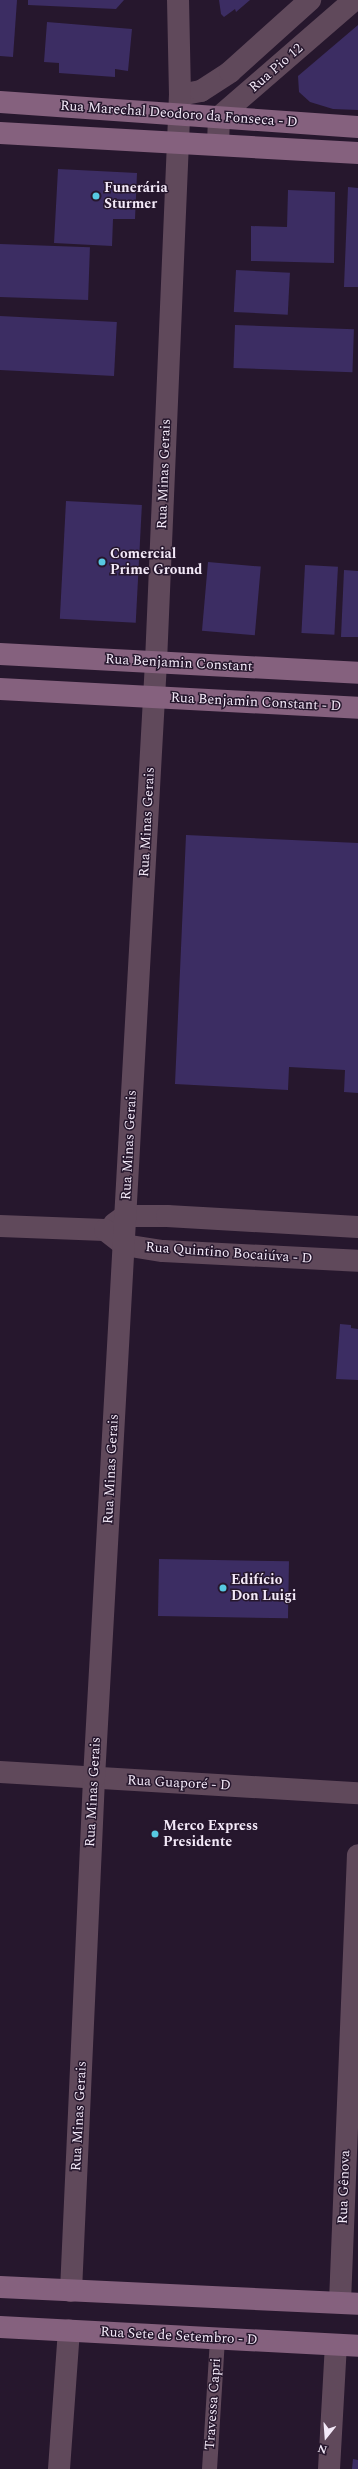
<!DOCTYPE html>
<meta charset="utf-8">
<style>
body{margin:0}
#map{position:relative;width:358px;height:2469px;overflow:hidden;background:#26172d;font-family:Spectral,serif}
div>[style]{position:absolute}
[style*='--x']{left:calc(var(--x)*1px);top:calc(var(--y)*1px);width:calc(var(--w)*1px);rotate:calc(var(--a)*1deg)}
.building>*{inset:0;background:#3c2d63;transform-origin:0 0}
.lane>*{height:15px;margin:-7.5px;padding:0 7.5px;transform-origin:7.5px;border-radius:7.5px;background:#60495b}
.street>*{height:22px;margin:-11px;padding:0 11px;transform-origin:11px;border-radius:11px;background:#60495b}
.secondary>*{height:22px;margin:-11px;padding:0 11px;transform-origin:11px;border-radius:11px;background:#85617e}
.dots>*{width:11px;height:11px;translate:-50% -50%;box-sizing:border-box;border:2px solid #26172d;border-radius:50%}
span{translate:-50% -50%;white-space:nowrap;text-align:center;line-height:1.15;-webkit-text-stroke:3px #26172d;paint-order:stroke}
.street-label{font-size:14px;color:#f3e9f8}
.poi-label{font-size:14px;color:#f3e9f8;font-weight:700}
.left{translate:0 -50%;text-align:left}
.north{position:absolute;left:306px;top:2417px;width:40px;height:40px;-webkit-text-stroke:3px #26172d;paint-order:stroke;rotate:197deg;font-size:11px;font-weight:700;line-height:16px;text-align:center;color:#f3e9f8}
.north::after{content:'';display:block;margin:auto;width:14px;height:18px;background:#f3e9f8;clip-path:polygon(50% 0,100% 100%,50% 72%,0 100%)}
</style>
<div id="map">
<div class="building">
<i style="clip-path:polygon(0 0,17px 0,13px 57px,0 56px)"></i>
<i style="clip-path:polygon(28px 0,124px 0,116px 9px,28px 5px)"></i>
<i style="clip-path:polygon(219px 0,250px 0,236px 12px,235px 9px,224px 17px,221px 14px)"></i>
<i style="clip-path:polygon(47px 22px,132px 29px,128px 71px,115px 69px,115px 77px,59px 73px,59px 63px,44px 62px)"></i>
<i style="clip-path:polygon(358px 25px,358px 110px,333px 109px,310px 102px,299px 92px,298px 76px)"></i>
<i style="clip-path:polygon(58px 169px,137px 173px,135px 219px,113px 219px,112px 246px,54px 243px)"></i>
<i style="clip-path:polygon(348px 187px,358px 188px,358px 287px,344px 287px)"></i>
<i style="clip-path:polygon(288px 190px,335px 192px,334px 263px,251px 261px,251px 226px,287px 227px)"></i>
<i style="left:0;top:244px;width:90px;height:53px;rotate:2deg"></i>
<i style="left:236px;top:270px;width:54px;height:42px;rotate:3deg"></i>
<i style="left:0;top:316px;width:117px;height:54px;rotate:3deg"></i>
<i style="left:235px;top:325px;width:119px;height:43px;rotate:2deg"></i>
<i style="left:66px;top:501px;width:76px;height:118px;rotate:3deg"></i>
<i style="left:208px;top:562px;width:53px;height:69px;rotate:5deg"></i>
<i style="left:305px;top:565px;width:33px;height:68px;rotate:3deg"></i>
<i style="clip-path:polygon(344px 570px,358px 571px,358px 637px,341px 637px)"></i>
<i style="clip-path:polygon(186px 835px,358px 843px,358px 1093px,344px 1092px,345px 1070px,289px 1067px,288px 1090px,175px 1084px)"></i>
<i style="clip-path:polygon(340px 1324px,351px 1325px,351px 1328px,358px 1329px,358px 1380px,336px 1379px)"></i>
<i style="left:159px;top:1559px;width:130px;height:57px;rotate:1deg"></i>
<i style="clip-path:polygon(353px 2459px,358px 2460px,358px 2469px,352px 2469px)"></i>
</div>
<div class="lane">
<i style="--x:209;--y:2469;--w:130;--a:-86.5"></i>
</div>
<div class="street">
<i style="--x:180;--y:95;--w:21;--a:-11"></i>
<i style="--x:201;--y:91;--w:35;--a:-33"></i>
<i style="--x:230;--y:72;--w:108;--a:-42"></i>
<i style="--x:218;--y:145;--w:28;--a:-88"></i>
<i style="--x:219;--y:117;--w:179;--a:-40.9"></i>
<i style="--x:114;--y:1224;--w:14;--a:-36"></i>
<i style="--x:125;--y:1216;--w:42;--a:0"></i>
<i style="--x:167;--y:1216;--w:191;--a:3.3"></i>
<i style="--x:0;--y:1226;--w:105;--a:2.2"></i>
<i style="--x:105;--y:1230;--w:24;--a:38"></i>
<i style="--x:124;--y:1245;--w:39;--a:9"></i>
<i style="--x:163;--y:1251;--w:195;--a:2.9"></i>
<i style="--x:0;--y:1772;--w:359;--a:3.4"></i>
<i style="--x:71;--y:2291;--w:514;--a:-87.43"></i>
<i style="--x:94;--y:1778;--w:1118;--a:-86.82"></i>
<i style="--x:156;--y:662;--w:568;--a:-87.58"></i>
<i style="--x:180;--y:95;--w:95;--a:-91.2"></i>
<i style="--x:340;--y:2302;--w:447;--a:-87.7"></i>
<i style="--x:59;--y:2469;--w:139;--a:-85.9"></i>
<i style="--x:329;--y:2469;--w:124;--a:-86.8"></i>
</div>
<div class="secondary">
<i style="--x:0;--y:102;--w:359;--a:4"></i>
<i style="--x:0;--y:133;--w:359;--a:3.2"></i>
<i style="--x:0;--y:654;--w:359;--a:3"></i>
<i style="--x:0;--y:689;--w:359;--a:3"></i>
<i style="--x:0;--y:2287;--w:358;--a:2.7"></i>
<i style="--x:0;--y:2327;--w:359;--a:3"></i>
</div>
<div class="dots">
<i style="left:96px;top:196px;background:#57c9e2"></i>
<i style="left:102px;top:562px;background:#57c9e2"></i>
<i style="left:223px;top:1588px;background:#57c9e2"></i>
<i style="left:155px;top:1834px;background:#57c9e2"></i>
</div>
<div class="street-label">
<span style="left:276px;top:68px;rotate:-41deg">Rua Pio 12</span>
<span style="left:179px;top:114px;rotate:4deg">Rua Marechal Deodoro da Fonseca - D</span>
<span style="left:164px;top:474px;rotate:-88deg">Rua Minas Gerais</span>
<span style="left:179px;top:663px;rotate:3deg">Rua Benjamin Constant</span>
<span style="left:256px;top:702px;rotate:3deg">Rua Benjamin Constant - D</span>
<span style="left:147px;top:822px;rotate:-87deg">Rua Minas Gerais</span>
<span style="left:129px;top:1145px;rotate:-87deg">Rua Minas Gerais</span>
<span style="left:229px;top:1253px;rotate:4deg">Rua Quintino Bocaiúva - D</span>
<span style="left:111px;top:1469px;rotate:-87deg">Rua Minas Gerais</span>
<span style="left:179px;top:1783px;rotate:3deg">Rua Guaporé - D</span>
<span style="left:93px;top:1792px;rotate:-87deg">Rua Minas Gerais</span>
<span style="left:79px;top:2116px;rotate:-87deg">Rua Minas Gerais</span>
<span style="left:344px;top:2187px;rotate:-88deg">Rua Gênova</span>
<span style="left:179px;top:2336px;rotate:3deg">Rua Sete de Setembro - D</span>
<span style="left:213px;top:2404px;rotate:-86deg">Travessa Capri</span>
</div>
<div class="poi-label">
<span class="left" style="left:104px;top:196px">Funerária<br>Sturmer</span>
<span class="left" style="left:110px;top:562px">Comercial<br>Prime Ground</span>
<span class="left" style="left:231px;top:1588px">Edifício<br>Don Luigi</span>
<span class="left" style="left:163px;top:1834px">Merco Express<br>Presidente</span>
</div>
<div class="north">N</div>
</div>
